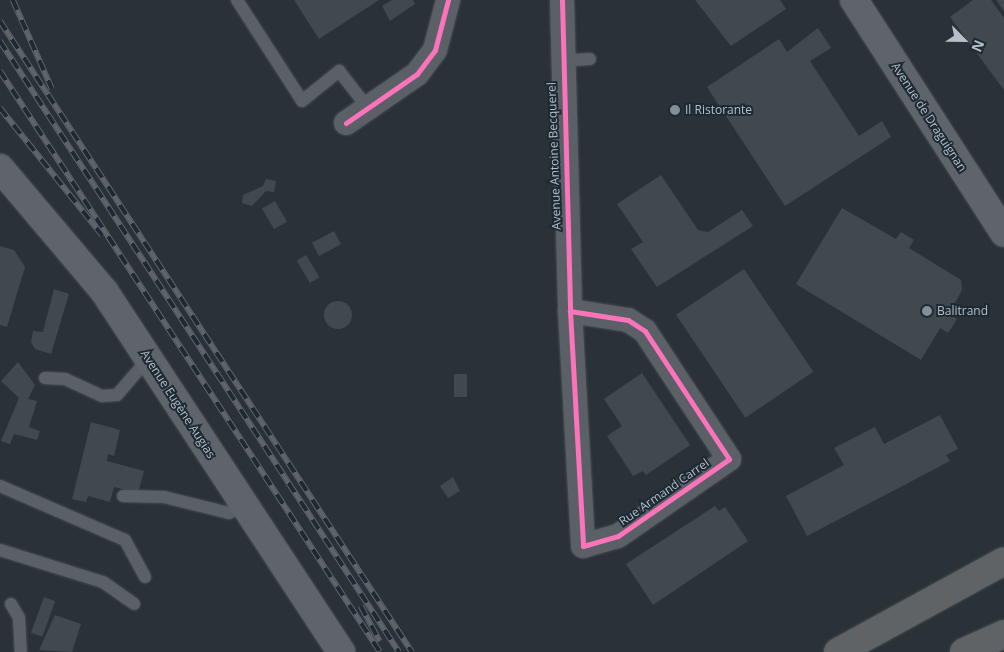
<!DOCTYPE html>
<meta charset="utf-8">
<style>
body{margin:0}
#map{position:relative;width:1004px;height:652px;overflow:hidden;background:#2a3238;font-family:"Open Sans",sans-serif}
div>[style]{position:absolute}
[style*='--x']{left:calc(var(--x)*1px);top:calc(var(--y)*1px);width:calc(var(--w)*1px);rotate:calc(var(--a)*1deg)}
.building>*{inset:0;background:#42494e;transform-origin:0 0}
.round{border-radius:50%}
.roads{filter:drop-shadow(0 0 1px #484e53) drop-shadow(0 0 1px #484e53)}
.lane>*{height:12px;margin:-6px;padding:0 6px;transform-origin:6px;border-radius:6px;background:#5a6066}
.street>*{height:24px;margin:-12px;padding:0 12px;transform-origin:12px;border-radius:12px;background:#5a6066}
.secondary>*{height:28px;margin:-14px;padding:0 14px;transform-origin:14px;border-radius:14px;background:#5e646a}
.highway>*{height:28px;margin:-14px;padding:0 14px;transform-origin:14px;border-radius:14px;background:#5f6366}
.rail>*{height:5.5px;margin-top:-2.75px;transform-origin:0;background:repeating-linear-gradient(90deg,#1d2933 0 11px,#5e646a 0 22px);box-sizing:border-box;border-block:1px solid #5e646a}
.cycleway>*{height:5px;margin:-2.5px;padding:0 2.5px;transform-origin:2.5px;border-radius:2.5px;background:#fb73b8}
.dots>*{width:14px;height:14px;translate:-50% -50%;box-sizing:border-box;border:2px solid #1d2933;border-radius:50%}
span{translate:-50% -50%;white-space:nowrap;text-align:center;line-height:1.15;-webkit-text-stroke:4px #1d2933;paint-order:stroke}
.poi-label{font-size:12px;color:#b4bfc9}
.left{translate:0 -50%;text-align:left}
.street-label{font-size:12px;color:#b4bfc9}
.north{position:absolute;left:939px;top:15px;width:50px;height:50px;-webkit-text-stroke:4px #1d2933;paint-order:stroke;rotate:113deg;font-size:14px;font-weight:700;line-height:20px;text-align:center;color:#b4bfc9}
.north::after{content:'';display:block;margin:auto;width:18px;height:22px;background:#b4bfc9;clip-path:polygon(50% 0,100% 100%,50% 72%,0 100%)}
</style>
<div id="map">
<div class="building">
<i style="clip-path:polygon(294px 0,379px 0,319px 39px)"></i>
<i style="clip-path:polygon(392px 0,413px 0,415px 4px,390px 21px,382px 6px)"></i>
<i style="clip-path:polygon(695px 0,780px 0,786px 9px,731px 46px)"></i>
<i style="clip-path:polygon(973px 0,991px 0,1004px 18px,1004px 90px,950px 17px)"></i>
<i style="clip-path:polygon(996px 0,1004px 0,1004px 11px)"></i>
<i style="clip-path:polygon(818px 28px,831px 48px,810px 61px,859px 136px,882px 121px,891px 137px,785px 206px,707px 87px,779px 39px,787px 52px)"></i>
<i style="clip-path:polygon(661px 175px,698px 230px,708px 232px,742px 210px,753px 226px,657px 287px,631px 249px,643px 242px,617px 204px)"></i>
<i style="clip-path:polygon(266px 179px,276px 181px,274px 192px,266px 191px,252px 206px,242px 203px,243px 195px,263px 186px)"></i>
<i style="left:275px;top:201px;width:24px;height:15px;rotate:60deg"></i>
<i style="clip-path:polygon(842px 208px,896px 239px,901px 232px,914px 240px,909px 248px,961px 280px,962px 290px,949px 314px,957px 319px,948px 333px,940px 328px,921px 360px,796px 284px)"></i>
<i style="left:334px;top:231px;width:15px;height:25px;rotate:62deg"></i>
<i style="clip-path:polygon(0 246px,14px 250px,25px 267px,7px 327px,0 325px)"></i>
<i style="left:306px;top:255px;width:26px;height:11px;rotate:59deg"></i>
<i style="left:744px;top:269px;width:124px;height:82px;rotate:56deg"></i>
<i style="clip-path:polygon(54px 289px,69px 294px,51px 354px,35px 349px,31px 342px,33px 331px,43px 332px)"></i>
<i class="round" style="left:324px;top:301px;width:28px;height:28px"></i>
<i style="clip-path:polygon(18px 362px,35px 385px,28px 399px,37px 401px,29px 427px,40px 431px,37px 440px,14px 434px,10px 444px,1px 441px,19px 398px,1px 381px)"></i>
<i style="clip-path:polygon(642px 373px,690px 445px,646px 475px,643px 471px,633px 476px,607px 436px,622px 426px,604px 399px)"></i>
<i style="left:454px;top:374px;width:13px;height:23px"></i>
<i style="clip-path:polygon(940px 415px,958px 449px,946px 455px,950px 461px,807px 536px,786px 496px,844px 465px,834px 448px,875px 427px,884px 444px)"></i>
<i style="clip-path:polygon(91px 422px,120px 430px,114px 456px,108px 454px,107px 461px,144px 471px,138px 493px,114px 487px,110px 502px,88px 496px,86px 502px,72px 499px)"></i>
<i style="clip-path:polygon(453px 477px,460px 491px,448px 498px,440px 486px)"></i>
<i style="clip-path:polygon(715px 506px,719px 511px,725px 507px,748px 541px,653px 605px,626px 564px)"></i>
<i style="left:44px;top:597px;width:12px;height:38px;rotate:20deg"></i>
<i style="clip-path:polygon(55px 615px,81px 624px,72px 652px,39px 650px)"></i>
</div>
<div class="roads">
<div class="lane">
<i style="--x:237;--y:0;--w:120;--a:57.2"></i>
<i style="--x:302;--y:101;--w:48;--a:-39"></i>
<i style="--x:339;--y:71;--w:47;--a:51.9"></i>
<i style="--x:561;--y:61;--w:29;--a:-4"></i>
<i style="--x:45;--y:378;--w:20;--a:3"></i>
<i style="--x:65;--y:379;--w:41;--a:24.7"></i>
<i style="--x:102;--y:396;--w:15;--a:-4"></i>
<i style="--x:117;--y:395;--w:48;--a:-49.3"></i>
<i style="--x:0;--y:486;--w:136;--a:23.4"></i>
<i style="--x:125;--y:540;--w:42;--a:61.6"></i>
<i style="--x:123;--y:496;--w:41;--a:1.4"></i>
<i style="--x:164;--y:497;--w:67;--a:13.8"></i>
<i style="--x:229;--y:513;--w:16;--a:-35"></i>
<i style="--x:0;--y:550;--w:108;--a:17.3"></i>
<i style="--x:103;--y:582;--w:38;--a:35"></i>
<i style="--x:11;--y:604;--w:16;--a:60"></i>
<i style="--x:19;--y:618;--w:34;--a:87"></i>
</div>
<div class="street">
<i style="--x:562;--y:0;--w:311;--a:88.5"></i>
<i style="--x:570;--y:311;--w:235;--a:86.8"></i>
<i style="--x:583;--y:546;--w:36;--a:-16"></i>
<i style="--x:618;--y:536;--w:135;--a:-34.7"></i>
<i style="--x:729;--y:459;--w:153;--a:-123.3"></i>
<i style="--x:645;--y:331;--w:20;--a:-147"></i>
<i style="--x:628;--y:320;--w:59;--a:-171.2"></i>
<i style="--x:346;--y:123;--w:86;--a:-34.6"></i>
<i style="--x:417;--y:74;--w:30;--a:-53"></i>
<i style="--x:435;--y:50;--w:52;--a:-75.4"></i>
</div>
<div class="secondary">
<i style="--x:854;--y:0;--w:277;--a:57.2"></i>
<i style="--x:0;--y:168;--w:161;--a:49.8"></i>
<i style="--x:104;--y:291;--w:432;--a:56.7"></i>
</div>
<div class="highway">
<i style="--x:838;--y:652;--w:189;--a:-28.7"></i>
<i style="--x:964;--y:652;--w:44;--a:-24.2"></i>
</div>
</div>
<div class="rail">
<i style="--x:13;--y:0;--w:97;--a:66.3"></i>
<i style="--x:0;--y:21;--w:754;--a:56.86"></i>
<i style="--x:0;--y:41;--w:730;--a:56.85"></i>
<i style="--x:0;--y:71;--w:694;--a:56.81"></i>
<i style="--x:0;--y:108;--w:163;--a:51.2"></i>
<i style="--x:361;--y:606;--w:40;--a:62"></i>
</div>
<div class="cycleway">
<i style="--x:562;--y:0;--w:311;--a:88.5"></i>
<i style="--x:570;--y:311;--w:235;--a:86.8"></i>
<i style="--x:583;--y:546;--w:36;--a:-16"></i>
<i style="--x:618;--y:536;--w:135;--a:-34.7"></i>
<i style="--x:729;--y:459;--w:153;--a:-123.3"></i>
<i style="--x:645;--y:331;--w:20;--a:-147"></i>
<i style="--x:628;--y:320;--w:59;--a:-171.2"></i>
<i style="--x:346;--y:123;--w:86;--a:-34.6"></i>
<i style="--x:417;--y:74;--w:30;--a:-53"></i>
<i style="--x:435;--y:50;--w:52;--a:-75.4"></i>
</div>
<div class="dots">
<i style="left:675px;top:110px;background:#848e96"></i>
<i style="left:927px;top:311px;background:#848e96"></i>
</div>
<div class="poi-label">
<span class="left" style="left:685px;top:110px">Il Ristorante</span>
<span class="left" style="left:937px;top:311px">Balitrand</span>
</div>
<div class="street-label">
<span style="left:929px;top:117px;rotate:57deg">Avenue de Draguignan</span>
<span style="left:554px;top:156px;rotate:-92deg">Avenue Antoine Becquerel</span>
<span style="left:178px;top:404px;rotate:57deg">Avenue Eugène Augias</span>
<span style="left:664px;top:492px;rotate:-35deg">Rue Armand Carrel</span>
</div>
<div class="north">N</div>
</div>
